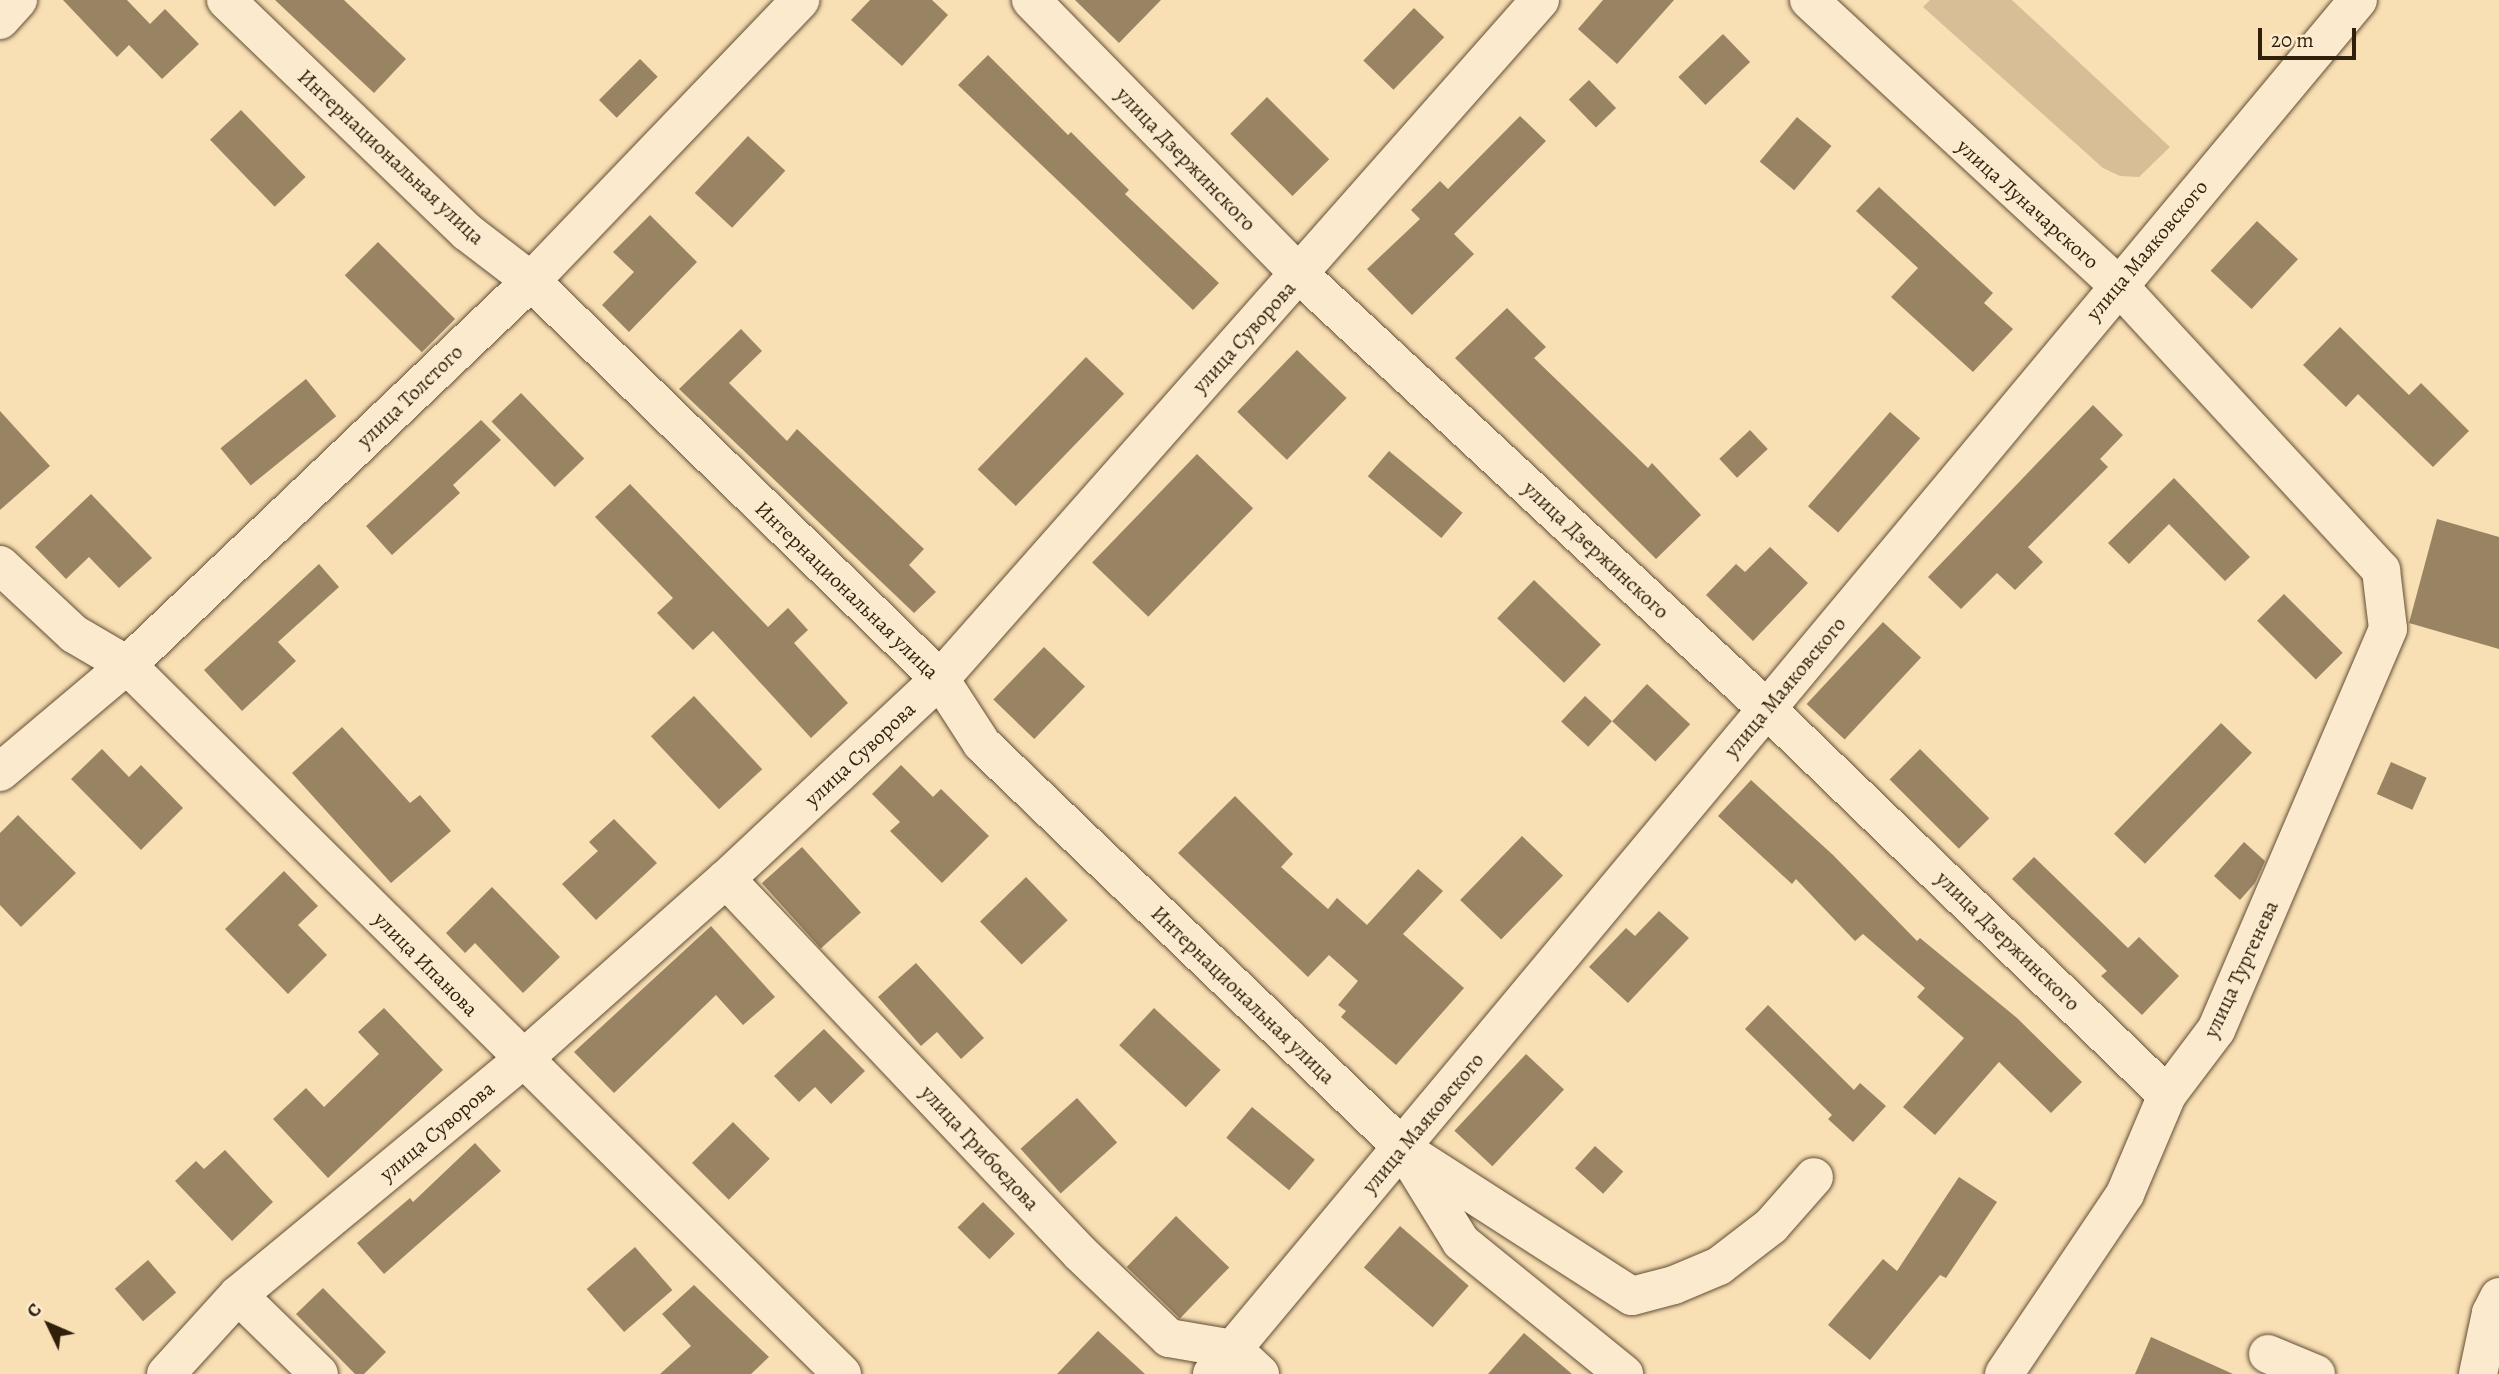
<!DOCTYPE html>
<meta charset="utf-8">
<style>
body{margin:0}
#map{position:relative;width:2499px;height:1374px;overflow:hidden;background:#f9dfb4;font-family:Alegreya,serif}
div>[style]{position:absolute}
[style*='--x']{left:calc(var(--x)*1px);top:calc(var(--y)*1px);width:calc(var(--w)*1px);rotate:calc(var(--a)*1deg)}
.green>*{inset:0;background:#d7be97}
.building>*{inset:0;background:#988363;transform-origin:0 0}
.roads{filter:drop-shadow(0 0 2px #624f35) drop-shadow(0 0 2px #624f35)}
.minor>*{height:38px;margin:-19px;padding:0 19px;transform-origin:19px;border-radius:19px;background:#fbeace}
span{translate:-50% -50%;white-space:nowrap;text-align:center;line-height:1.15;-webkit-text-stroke:5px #fbeace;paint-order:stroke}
.street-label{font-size:21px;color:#2f1f0b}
.north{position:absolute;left:14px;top:1290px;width:70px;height:70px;-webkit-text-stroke:5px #fbeace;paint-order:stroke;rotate:314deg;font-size:19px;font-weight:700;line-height:28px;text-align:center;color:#2f1f0b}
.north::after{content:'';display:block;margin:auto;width:24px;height:32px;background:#2f1f0b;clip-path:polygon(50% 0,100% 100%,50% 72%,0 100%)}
.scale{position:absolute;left:2258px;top:28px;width:98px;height:32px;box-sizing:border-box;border:4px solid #2f1f0b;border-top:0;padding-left:9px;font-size:21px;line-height:24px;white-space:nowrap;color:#2f1f0b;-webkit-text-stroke:5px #fbeace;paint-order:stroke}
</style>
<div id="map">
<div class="green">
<i style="clip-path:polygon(1930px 0,2012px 0,2170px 147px,2139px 177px,2120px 176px,2103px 168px,1923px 7px)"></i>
</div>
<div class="building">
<i style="clip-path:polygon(63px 0,127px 0,150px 24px,165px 9px,199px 44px,162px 79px,129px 45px,117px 57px)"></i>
<i style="clip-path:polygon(275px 0,344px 0,406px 59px,374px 93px)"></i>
<i style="clip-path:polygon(870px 0,932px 0,948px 15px,902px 66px,851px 20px)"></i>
<i style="clip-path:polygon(1075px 0,1161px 0,1119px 43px)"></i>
<i style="clip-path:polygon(1603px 0,1674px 0,1617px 64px,1578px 29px)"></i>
<i style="left:1414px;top:8px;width:42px;height:73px;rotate:44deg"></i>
<i style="left:1723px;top:34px;width:39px;height:62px;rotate:46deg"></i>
<i style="clip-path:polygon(988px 55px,1068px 135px,1071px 132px,1129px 190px,1125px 194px,1219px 283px,1193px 310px,958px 85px)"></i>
<i style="left:640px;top:59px;width:25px;height:58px;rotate:45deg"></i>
<i style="left:1589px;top:80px;width:39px;height:28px;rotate:46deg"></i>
<i style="left:1267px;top:97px;width:88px;height:52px;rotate:45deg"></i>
<i style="left:241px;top:110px;width:93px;height:43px;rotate:46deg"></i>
<i style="clip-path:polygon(1520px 116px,1546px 141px,1454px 234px,1474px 254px,1412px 315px,1367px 269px,1420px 219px,1411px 210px,1440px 181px,1448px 189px)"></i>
<i style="left:1797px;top:117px;width:45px;height:58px;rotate:40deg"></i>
<i style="left:748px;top:136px;width:51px;height:78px;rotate:43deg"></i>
<i style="clip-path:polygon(1879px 187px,1993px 293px,1984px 303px,2013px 329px,1973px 372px,1891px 297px,1918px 268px,1856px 211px)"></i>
<i style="clip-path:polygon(650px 215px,697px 262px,629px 332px,602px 305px,634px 272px,613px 252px)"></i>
<i style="left:2257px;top:221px;width:56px;height:68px;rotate:43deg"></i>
<i style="left:378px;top:242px;width:109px;height:47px;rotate:45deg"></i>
<i style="clip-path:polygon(1507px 308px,1546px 347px,1534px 358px,1648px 468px,1652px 463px,1701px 515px,1656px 559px,1455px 358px)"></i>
<i style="clip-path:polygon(2340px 327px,2409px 395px,2421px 383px,2469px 431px,2433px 467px,2358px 394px,2346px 407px,2303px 365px)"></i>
<i style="clip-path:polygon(741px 329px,762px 351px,729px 383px,787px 441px,797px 429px,924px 549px,909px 565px,936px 592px,914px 613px,679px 389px)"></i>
<i style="left:1297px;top:350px;width:69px;height:86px;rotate:44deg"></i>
<i style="left:1086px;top:357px;width:53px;height:156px;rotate:44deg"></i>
<i style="left:306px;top:379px;width:48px;height:110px;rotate:51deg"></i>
<i style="left:521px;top:393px;width:91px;height:41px;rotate:46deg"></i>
<i style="clip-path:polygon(2093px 405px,2123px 435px,2100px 459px,2108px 467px,2028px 547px,2043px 562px,2015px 590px,1997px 573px,1961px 609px,1928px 577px)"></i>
<i style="clip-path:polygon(0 411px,50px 466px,0 510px)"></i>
<i style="left:1890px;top:412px;width:40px;height:125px;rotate:41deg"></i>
<i style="clip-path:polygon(481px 420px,501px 440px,453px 485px,460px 493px,392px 555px,366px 526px)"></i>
<i style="left:1750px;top:430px;width:26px;height:42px;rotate:47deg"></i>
<i style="left:1389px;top:451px;width:96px;height:33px;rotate:40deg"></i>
<i style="left:1197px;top:454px;width:78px;height:151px;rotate:44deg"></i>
<i style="clip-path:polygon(2174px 478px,2250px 557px,2225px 581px,2169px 524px,2129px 564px,2108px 543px)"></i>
<i style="clip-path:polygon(630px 484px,768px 627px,788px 608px,808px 630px,794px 643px,848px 703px,811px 738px,713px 631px,693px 650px,657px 613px,673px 598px,595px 517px)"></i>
<i style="clip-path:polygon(91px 494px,152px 558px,119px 588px,89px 557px,66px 579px,35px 547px)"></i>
<i style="clip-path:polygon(2437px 519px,2499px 537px,2499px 649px,2409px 623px)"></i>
<i style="clip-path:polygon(1770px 547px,1808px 583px,1753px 641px,1706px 595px,1736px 564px,1745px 572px)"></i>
<i style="clip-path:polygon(319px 564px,339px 587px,278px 642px,296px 661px,242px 711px,204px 670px)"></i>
<i style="left:1534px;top:580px;width:93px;height:53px;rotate:44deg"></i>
<i style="left:2284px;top:594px;width:83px;height:38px;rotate:45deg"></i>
<i style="left:1883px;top:622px;width:52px;height:112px;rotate:43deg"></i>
<i style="left:1044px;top:647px;width:57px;height:73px;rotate:44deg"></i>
<i style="left:1647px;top:684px;width:59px;height:51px;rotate:43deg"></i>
<i style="left:694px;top:696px;width:100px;height:59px;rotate:47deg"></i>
<i style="left:1585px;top:696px;width:37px;height:35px;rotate:43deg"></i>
<i style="left:2221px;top:723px;width:43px;height:154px;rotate:44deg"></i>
<i style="clip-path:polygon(342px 727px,410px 803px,420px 795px,451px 831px,391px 883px,292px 773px)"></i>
<i style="clip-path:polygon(102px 749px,129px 777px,141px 765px,183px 808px,141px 850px,71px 779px)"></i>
<i style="left:1920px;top:749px;width:98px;height:43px;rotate:45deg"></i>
<i style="left:2391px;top:762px;width:39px;height:35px;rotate:24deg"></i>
<i style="clip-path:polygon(901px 765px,933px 797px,941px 789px,989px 836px,942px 883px,890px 831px,900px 822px,872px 794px)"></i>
<i style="clip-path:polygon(1751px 780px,1833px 855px,1917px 941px,1920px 938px,2017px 1018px,2082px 1082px,2051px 1113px,1999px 1062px,1935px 1135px,1903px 1107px,1964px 1038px,1917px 997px,1925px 988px,1863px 934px,1855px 941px,1796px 879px,1792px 884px,1718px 816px)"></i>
<i style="clip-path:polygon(1235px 796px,1293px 854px,1281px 867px,1328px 909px,1337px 898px,1367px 925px,1418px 869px,1443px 891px,1403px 934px,1464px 988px,1396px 1065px,1341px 1017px,1346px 1011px,1338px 1005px,1358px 981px,1329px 955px,1308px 977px,1178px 853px)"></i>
<i style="clip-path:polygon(18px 815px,76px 873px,21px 927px,0 905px,0 833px)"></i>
<i style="clip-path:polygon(614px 819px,657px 863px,596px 920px,562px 884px,598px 851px,589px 842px)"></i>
<i style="left:1522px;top:836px;width:57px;height:89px;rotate:44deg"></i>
<i style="clip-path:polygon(2244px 842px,2265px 861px,2255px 883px,2240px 900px,2214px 876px)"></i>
<i style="left:802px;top:847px;width:88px;height:54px;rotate:48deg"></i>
<i style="clip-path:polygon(2034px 857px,2128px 948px,2139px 937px,2179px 976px,2142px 1015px,2101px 976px,2107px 971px,2012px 879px)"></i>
<i style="clip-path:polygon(284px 871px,318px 906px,298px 925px,327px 955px,288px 994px,225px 929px)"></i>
<i style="left:1026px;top:877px;width:60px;height:64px;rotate:46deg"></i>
<i style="clip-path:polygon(492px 887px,560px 957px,523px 993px,475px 943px,465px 953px,446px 933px)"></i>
<i style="clip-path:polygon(1659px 911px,1689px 938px,1628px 1003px,1589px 967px,1626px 928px,1635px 936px)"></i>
<i style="clip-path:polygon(711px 926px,775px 997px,743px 1025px,716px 995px,614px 1093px,574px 1052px)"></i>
<i style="clip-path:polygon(916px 963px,984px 1038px,961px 1059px,937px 1032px,921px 1046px,878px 997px)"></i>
<i style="clip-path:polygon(1768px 1005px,1854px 1090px,1860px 1083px,1886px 1106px,1853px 1142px,1828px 1119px,1832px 1115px,1745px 1029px)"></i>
<i style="clip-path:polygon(384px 1008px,443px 1070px,328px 1178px,273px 1119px,306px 1088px,324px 1107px,379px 1054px,358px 1032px)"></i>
<i style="left:1154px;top:1008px;width:91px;height:51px;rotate:43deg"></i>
<i style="clip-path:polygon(824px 1029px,865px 1071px,831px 1104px,815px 1087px,799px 1102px,774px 1076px)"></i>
<i style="left:1526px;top:1054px;width:52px;height:105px;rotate:43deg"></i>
<i style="left:1077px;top:1098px;width:60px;height:76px;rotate:48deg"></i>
<i style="left:1252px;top:1107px;width:82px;height:40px;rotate:40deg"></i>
<i style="left:733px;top:1122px;width:52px;height:58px;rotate:45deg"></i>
<i style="clip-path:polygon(475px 1143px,501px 1171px,384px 1274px,357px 1243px,410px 1198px,413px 1202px)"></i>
<i style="left:1595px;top:1146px;width:38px;height:30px;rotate:42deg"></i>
<i style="clip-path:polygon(225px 1150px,273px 1202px,232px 1241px,175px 1181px,196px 1161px,204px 1169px)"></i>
<i style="clip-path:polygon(1959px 1177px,1997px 1202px,1946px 1278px,1940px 1275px,1870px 1360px,1828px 1325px,1883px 1259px,1897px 1271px)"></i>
<i style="left:983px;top:1202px;width:45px;height:36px;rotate:45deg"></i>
<i style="left:1176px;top:1216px;width:74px;height:71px;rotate:44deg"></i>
<i style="left:1400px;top:1226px;width:91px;height:55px;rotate:41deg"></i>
<i style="left:635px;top:1247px;width:57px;height:64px;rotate:49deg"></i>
<i style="left:148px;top:1260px;width:43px;height:44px;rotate:49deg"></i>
<i style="clip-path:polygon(694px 1285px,769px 1357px,751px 1374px,660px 1374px,691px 1346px,662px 1314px)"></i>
<i style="clip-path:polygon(323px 1288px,386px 1352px,364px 1374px,355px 1374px,296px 1314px)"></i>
<i style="clip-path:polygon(1098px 1331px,1145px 1374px,1057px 1374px)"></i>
<i style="clip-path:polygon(1524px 1333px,1572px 1374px,1488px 1374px)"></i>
<i style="clip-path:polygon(2151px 1337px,2233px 1374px,2135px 1374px)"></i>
</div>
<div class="roads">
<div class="minor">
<i style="--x:226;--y:0;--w:335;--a:43.9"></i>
<i style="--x:467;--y:232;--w:81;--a:37.4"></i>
<i style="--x:531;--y:281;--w:571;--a:44.22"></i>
<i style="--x:940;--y:679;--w:77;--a:57.1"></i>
<i style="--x:982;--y:744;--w:583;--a:43.82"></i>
<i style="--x:1403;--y:1148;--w:110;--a:58.3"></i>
<i style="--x:1461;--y:1242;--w:210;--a:39"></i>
<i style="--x:1031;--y:0;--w:383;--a:45.6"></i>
<i style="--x:1299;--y:274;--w:639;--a:42.91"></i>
<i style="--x:1767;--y:709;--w:556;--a:43.98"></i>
<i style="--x:1809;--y:0;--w:420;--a:42.7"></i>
<i style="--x:2118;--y:285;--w:388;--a:47.3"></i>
<i style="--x:2381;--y:570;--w:59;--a:83.2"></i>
<i style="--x:2388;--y:629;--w:436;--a:113.2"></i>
<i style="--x:2216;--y:1030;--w:81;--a:127"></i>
<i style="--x:2167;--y:1095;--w:108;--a:113"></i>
<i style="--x:2125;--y:1194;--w:217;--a:123.9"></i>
<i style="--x:0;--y:20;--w:27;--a:-48"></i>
<i style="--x:0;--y:565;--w:101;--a:43"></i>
<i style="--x:74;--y:634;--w:61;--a:30.3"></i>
<i style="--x:127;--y:665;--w:1007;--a:44.76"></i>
<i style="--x:0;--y:772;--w:166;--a:-40.1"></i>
<i style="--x:127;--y:665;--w:557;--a:-43.55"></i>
<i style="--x:531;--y:281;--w:389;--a:-46.2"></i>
<i style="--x:726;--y:879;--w:515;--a:46.57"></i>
<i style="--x:1080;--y:1253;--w:123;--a:43.7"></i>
<i style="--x:1169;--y:1338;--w:65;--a:9.8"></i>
<i style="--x:1233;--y:1349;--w:37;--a:43"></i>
<i style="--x:1412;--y:1155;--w:261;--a:32.7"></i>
<i style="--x:1632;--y:1296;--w:43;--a:-14.7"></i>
<i style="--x:1674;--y:1285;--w:49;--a:-22.9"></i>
<i style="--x:1719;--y:1266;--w:66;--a:-37.6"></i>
<i style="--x:1771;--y:1226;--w:65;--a:-48.7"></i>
<i style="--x:238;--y:1295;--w:113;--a:44.3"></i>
<i style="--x:2268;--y:1354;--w:52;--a:22.6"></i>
<i style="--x:166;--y:1374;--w:107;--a:-47.7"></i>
<i style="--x:238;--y:1295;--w:369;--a:-39.6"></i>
<i style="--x:522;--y:1060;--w:273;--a:-41.6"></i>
<i style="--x:726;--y:879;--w:293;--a:-43.1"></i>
<i style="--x:940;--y:679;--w:906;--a:-48.53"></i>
<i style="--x:1212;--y:1374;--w:1789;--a:-50.17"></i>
<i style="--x:2478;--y:1374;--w:62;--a:-78"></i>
<i style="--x:2491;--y:1313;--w:18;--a:-63"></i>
</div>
</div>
<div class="street-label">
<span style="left:391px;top:157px;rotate:43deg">Интернациональная улица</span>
<span style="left:1186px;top:159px;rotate:46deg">улица Дзержинского</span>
<span style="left:2028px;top:204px;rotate:42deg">улица Луначарского</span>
<span style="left:2147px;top:250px;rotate:-50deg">улица Маяковского</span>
<span style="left:1244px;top:337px;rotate:-48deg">улица Суворова</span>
<span style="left:410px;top:396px;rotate:-44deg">улица Толстого</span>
<span style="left:1596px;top:550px;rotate:43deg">улица Дзержинского</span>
<span style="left:847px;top:590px;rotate:44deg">Интернациональная улица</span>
<span style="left:1785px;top:687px;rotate:-50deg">улица Маяковского</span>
<span style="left:860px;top:754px;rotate:-43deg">улица Суворова</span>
<span style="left:2008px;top:941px;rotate:44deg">улица Дзержинского</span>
<span style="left:426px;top:964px;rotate:45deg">улица Ипанова</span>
<span style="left:2241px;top:969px;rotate:-65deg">улица Тургенева</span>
<span style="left:1243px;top:995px;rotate:44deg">Интернациональная улица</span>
<span style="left:1423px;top:1123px;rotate:-50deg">улица Маяковского</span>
<span style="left:437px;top:1131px;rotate:-40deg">улица Суворова</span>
<span style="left:980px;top:1148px;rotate:47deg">улица Грибоедова</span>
</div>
<div class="north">С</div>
<div class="scale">20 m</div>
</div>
